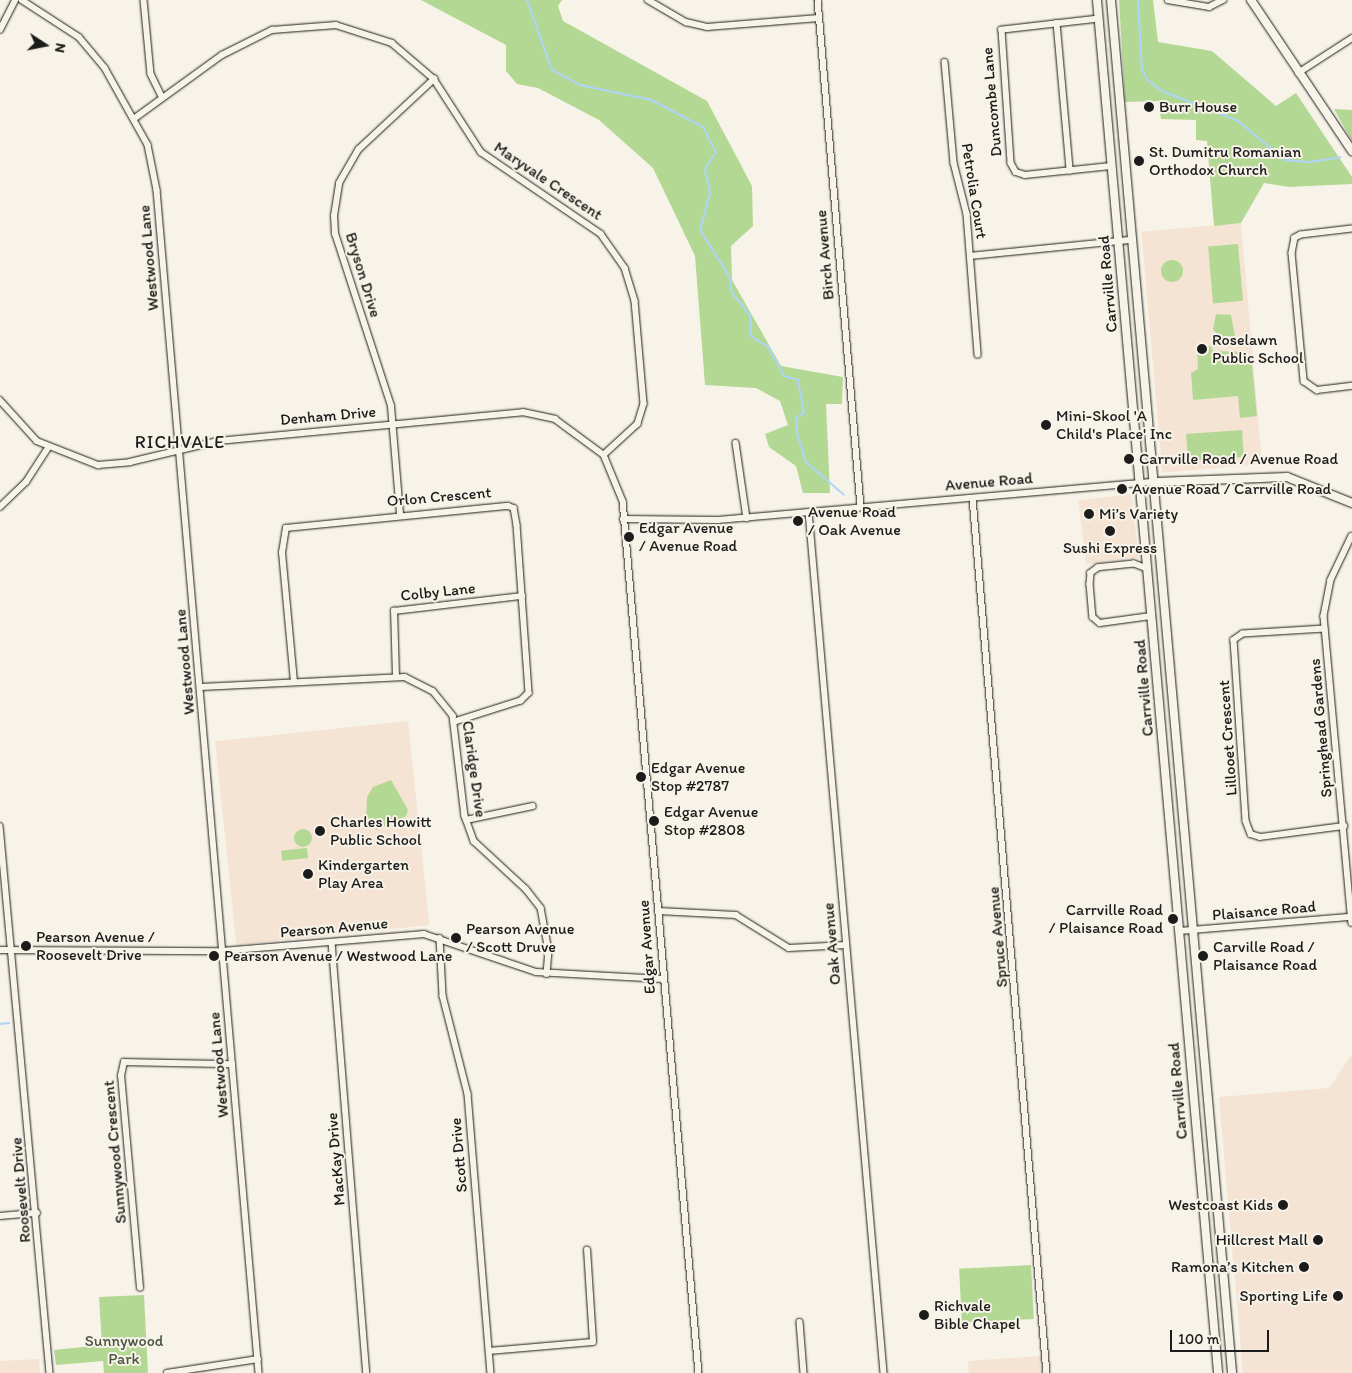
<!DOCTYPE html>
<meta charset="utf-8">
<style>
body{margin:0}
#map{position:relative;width:1352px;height:1373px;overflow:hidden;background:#f7f3e8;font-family:Itim,sans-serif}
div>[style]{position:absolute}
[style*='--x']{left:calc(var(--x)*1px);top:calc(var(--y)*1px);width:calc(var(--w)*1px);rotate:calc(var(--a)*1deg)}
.built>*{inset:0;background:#f5e3d3;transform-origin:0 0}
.green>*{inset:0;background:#b3d893;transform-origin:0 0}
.round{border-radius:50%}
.stream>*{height:2px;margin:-1px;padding:0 1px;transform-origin:1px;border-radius:1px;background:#aed4f8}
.roads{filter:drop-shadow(0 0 1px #1c1c1c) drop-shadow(0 0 1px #1c1c1c)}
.street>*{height:5.5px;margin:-2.75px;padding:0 2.75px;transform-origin:2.75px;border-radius:2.75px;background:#f7f3e8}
.secondary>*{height:8px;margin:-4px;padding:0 4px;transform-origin:4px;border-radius:4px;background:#f7f3e8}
.dots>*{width:14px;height:14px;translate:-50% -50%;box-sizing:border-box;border:2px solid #f7f3e8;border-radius:50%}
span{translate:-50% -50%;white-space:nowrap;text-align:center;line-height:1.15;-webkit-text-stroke:4px #f7f3e8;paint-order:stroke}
.street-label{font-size:16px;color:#1c1c1c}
.poi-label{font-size:16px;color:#1c1c1c}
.left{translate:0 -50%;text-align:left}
.right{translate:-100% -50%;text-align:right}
.park-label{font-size:16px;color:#495440}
.neighbourhood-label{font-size:18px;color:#1c1c1c;letter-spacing:1px}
.north{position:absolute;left:20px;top:20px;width:50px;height:50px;-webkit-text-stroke:4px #f7f3e8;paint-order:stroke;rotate:101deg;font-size:14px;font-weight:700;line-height:20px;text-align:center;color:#1c1c1c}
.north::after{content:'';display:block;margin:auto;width:18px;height:22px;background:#1c1c1c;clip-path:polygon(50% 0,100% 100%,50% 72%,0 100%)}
.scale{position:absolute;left:1170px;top:1330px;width:99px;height:22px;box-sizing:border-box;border:2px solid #1c1c1c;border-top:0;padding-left:6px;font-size:15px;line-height:18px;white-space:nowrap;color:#1c1c1c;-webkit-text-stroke:4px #f7f3e8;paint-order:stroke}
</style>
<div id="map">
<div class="built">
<i style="left:1241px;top:223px;width:242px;height:100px;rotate:85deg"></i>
<i style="left:1131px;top:494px;width:64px;height:53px;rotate:83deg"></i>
<i style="left:408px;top:721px;width:205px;height:194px;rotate:84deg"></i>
<i style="clip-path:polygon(1352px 1054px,1352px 1373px,1243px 1373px,1219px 1097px,1329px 1088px)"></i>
<i style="clip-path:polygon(1041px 1356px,1042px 1373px,969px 1373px,968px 1361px)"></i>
<i style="clip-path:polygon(39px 1359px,40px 1373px,0 1373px,0 1361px)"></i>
</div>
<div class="green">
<i style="clip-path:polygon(421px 0,562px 0,558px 6px,563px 21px,707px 101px,752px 186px,753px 226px,731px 246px,732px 280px,781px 366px,843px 377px,842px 404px,826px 404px,830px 493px,803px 493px,796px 466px,769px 447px,765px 434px,788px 425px,780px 401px,756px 388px,705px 385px,695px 256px,653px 168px,599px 120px,538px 88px,517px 84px,506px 71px,506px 45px)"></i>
<i style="clip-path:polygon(1119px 0,1153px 0,1158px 42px,1212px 51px,1276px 106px,1296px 93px,1352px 177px,1352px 184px,1289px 187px,1264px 183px,1241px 223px,1214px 226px,1207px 141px,1196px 140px,1196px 120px,1161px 119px,1158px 101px,1125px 102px)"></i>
<i style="clip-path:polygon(1334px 109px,1352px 110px,1352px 141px)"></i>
<i style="left:1238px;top:244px;width:57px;height:30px;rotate:85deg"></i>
<i class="round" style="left:1161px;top:260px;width:22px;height:22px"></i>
<i style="clip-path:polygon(1216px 314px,1231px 315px,1235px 336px,1219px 337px,1213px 329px)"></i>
<i style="clip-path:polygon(1211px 346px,1213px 351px,1246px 352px,1246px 364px,1252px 364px,1257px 416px,1240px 418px,1238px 396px,1193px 400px,1191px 373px,1198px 369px,1197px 348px)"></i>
<i style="left:1242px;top:430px;width:27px;height:56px;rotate:86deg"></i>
<i style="clip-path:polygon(391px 780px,408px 810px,406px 816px,377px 830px,366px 819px,367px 797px,373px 787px)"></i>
<i class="round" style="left:294px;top:829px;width:18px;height:18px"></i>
<i style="left:307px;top:848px;width:10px;height:26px;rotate:84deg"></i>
<i style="left:1031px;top:1265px;width:54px;height:72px;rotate:87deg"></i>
<i style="clip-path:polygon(144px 1295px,148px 1373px,104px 1373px,103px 1361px,56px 1365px,54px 1350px,102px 1345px,99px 1297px)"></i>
</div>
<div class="stream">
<i style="--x:527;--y:0;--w:74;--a:70.3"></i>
<i style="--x:552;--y:70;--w:32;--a:28"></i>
<i style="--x:580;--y:85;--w:73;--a:11.9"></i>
<i style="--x:651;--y:100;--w:59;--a:27.4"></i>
<i style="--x:703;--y:127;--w:28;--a:63"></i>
<i style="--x:716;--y:152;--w:20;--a:123"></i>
<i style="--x:705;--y:169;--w:25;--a:78"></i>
<i style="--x:710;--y:193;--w:38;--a:105"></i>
<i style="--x:700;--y:230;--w:54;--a:57.8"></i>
<i style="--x:729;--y:276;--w:17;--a:80"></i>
<i style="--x:732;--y:293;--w:28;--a:51"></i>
<i style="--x:750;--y:315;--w:21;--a:87"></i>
<i style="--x:751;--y:336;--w:20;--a:33"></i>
<i style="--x:768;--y:347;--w:33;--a:61"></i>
<i style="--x:784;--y:376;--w:15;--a:16"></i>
<i style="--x:798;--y:380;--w:34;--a:80"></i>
<i style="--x:804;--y:413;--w:9;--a:148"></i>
<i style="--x:796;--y:418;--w:15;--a:86"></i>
<i style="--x:797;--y:433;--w:30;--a:73"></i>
<i style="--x:806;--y:462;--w:50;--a:41"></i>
<i style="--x:1138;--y:0;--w:69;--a:86.7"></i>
<i style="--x:1142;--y:69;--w:12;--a:66"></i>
<i style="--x:1147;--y:80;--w:19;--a:36"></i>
<i style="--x:1162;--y:91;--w:82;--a:21.5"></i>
<i style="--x:1238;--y:121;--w:61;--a:39.7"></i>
<i style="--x:1285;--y:160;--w:25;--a:5"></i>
<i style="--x:1310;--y:162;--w:31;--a:-9"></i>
<i style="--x:0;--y:1024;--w:9;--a:-6"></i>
</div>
<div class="roads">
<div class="street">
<i style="--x:22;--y:0;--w:68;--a:33"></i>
<i style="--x:79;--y:37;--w:40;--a:50"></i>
<i style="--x:105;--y:68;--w:88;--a:60.8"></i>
<i style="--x:148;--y:145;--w:46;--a:78.7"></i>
<i style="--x:157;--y:190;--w:1187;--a:85.07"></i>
<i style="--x:144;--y:0;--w:74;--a:84.6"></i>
<i style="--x:151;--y:74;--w:25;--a:64"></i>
<i style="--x:648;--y:0;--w:44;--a:30.1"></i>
<i style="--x:686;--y:22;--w:22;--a:13"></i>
<i style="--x:707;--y:27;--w:112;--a:-4.6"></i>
<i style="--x:818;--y:0;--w:509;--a:85.15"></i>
<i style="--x:1168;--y:0;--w:42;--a:9.7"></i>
<i style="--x:1209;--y:7;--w:16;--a:-27"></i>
<i style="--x:1099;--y:19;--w:98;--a:173.5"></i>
<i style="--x:1002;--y:30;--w:133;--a:86.1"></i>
<i style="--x:1011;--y:163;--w:10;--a:61"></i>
<i style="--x:1016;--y:172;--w:9;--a:18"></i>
<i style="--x:1025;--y:175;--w:86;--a:-6"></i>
<i style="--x:1057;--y:23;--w:148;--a:84.9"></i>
<i style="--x:0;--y:30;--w:34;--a:-63"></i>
<i style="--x:945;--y:62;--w:101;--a:84.9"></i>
<i style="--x:954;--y:163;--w:53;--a:75.7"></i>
<i style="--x:967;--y:214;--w:141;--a:85.5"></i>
<i style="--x:1298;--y:73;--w:64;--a:-32.9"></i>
<i style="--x:135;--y:118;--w:107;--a:-35.9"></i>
<i style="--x:222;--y:55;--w:56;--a:-26.6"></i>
<i style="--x:272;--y:30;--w:64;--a:-4.5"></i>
<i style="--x:336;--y:25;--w:59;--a:17.8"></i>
<i style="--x:392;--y:43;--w:55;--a:40.6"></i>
<i style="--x:434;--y:79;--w:87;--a:57.2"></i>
<i style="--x:481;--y:152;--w:145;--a:34.3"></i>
<i style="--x:601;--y:234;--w:42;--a:54.8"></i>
<i style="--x:625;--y:268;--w:34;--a:73"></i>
<i style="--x:635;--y:301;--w:103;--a:85"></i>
<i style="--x:644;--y:404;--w:21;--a:107"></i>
<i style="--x:638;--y:424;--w:46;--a:137.6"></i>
<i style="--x:1352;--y:229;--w:51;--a:173.3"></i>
<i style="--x:1301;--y:235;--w:7;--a:153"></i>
<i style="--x:1295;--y:238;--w:15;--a:101"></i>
<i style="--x:1292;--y:253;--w:129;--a:84.6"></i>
<i style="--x:1304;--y:381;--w:16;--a:35"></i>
<i style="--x:1317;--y:390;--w:35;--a:-7"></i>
<i style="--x:970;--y:256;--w:162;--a:-5.7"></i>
<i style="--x:0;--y:400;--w:55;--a:47.9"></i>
<i style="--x:37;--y:441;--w:66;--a:21.5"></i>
<i style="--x:98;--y:465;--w:32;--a:-5"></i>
<i style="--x:130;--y:462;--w:90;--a:-13.4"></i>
<i style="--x:218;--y:441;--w:306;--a:-5.4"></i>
<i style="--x:523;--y:412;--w:33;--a:12"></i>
<i style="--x:555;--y:419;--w:61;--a:36.3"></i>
<i style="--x:604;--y:455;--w:50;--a:67.6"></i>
<i style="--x:623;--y:501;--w:875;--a:85.02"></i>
<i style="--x:736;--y:443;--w:76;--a:81.7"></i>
<i style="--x:973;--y:498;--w:878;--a:85.17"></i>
<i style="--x:0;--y:507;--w:36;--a:-44"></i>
<i style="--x:26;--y:482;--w:40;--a:-57.1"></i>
<i style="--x:809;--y:512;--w:864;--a:85.02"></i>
<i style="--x:400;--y:514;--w:108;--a:-94.8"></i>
<i style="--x:391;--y:406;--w:181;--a:-108"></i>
<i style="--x:335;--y:234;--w:18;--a:-93"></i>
<i style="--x:334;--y:216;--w:33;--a:-81"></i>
<i style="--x:339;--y:183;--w:39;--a:-60"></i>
<i style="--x:359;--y:149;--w:103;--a:-43"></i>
<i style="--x:623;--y:519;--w:95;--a:0.6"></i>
<i style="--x:718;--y:520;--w:440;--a:-5"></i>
<i style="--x:1352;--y:536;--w:49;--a:115.5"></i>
<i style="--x:1331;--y:580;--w:37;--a:101"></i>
<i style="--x:1324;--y:616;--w:308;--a:84.8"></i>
<i style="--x:1147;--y:569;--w:14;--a:-159"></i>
<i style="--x:1134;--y:564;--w:36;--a:174"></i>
<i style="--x:1098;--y:568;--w:9;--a:144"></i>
<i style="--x:1091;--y:573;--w:11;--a:95"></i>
<i style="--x:1090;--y:584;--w:33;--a:85"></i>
<i style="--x:1093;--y:617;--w:9;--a:41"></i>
<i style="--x:1100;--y:623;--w:51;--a:-7.8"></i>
<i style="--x:1325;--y:629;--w:82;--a:176.5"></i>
<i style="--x:1243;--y:634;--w:11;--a:146"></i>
<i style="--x:1234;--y:640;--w:181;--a:86.2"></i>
<i style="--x:1246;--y:821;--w:14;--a:69"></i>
<i style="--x:1251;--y:834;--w:9;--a:18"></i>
<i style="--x:1260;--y:837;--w:85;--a:-7.5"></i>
<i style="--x:396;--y:677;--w:66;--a:-91.7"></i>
<i style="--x:394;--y:611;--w:129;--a:-6.7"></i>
<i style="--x:294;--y:682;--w:130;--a:-95.3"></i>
<i style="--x:282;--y:553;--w:25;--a:-81"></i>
<i style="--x:286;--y:528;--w:223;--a:-5.7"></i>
<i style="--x:508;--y:506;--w:6;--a:18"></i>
<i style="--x:514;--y:508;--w:17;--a:80"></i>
<i style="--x:517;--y:525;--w:168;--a:85.9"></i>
<i style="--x:529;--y:693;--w:11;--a:135"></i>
<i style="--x:521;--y:701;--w:69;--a:162.3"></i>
<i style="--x:201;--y:687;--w:204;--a:-2.8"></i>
<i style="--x:405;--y:677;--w:31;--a:27"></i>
<i style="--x:433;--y:691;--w:32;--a:51"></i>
<i style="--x:453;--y:716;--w:101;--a:83.2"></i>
<i style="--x:465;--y:816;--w:27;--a:70"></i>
<i style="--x:474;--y:841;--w:71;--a:42.7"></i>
<i style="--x:526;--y:889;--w:24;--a:52"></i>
<i style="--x:541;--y:908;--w:44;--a:79.5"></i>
<i style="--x:549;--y:951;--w:23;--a:95"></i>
<i style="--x:466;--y:820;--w:68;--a:-11.8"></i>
<i style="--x:0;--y:826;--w:549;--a:84.78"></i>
<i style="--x:658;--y:911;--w:78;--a:2.9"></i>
<i style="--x:736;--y:915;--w:62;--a:31.9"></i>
<i style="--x:789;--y:948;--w:57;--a:-3"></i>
<i style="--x:1179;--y:931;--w:173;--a:-4.7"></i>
<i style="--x:440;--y:938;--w:58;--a:87"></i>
<i style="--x:443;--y:996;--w:101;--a:75.7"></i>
<i style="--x:468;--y:1094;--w:280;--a:85.3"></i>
<i style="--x:332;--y:942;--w:432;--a:85.4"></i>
<i style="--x:0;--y:950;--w:222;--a:0.3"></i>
<i style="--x:222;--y:951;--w:203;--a:-4.8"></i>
<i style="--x:424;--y:934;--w:118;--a:18.7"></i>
<i style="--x:536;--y:972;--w:127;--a:3.2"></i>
<i style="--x:0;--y:1216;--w:37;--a:-5"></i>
<i style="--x:140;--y:1288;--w:213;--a:-95.1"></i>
<i style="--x:121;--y:1076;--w:14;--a:-78"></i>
<i style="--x:124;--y:1062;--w:108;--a:1.1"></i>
<i style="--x:800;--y:1322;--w:51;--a:85.5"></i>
<i style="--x:489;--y:1351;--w:104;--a:-4.9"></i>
<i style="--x:593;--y:1342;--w:92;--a:-93.7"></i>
<i style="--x:167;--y:1373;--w:92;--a:-8.7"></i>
</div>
<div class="secondary">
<i style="--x:1097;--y:0;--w:1378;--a:84.96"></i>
<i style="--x:1111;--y:0;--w:1378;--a:84.96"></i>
<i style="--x:1251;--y:0;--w:182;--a:56.2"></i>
<i style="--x:1156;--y:482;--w:131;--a:-2.2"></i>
<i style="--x:1287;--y:477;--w:70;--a:21.8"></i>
</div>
</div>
<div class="dots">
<i style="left:1149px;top:107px;background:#1c1c1c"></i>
<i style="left:1139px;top:161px;background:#1c1c1c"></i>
<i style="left:1202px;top:349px;background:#1c1c1c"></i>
<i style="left:1046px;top:425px;background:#1c1c1c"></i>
<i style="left:1129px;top:459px;background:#1c1c1c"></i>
<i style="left:1122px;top:489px;background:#1c1c1c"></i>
<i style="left:1089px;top:514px;background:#1c1c1c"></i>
<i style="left:798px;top:521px;background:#1c1c1c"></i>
<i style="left:1110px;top:531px;background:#1c1c1c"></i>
<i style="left:629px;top:537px;background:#1c1c1c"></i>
<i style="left:641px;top:777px;background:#1c1c1c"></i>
<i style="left:654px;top:821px;background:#1c1c1c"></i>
<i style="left:320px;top:831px;background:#1c1c1c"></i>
<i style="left:308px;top:874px;background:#1c1c1c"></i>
<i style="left:1173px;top:919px;background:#1c1c1c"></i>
<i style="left:456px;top:938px;background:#1c1c1c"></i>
<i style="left:26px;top:946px;background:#1c1c1c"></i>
<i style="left:214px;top:956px;background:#1c1c1c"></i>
<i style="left:1203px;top:956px;background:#1c1c1c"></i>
<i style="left:1283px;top:1205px;background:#1c1c1c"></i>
<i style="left:1318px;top:1240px;background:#1c1c1c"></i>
<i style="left:1304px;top:1267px;background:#1c1c1c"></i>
<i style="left:1338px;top:1296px;background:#1c1c1c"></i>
<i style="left:924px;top:1315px;background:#1c1c1c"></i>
</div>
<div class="street-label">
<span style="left:992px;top:102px;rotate:-95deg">Duncombe Lane</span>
<span style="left:548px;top:181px;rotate:34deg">Maryvale Crescent</span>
<span style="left:974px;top:191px;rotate:81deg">Petrolia Court</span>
<span style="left:825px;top:255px;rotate:-95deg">Birch Avenue</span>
<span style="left:149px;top:258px;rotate:-95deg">Westwood Lane</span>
<span style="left:363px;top:275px;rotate:73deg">Bryson Drive</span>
<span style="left:1108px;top:284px;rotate:-95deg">Carrville Road</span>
<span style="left:328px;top:416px;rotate:-5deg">Denham Drive</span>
<span style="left:989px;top:482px;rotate:-5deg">Avenue Road</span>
<span style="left:439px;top:497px;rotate:-5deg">Orlon Crescent</span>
<span style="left:438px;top:592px;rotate:-6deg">Colby Lane</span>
<span style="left:185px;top:662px;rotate:-95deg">Westwood Lane</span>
<span style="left:1144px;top:688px;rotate:-95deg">Carrville Road</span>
<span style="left:1321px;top:728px;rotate:-95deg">Springhead Gardens</span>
<span style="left:1228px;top:738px;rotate:-94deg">Lillooet Crescent</span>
<span style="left:474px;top:769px;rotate:82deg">Claridge Drive</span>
<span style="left:1264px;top:911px;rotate:-5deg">Plaisance Road</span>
<span style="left:334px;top:928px;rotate:-5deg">Pearson Avenue</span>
<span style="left:998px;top:937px;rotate:-95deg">Spruce Avenue</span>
<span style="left:832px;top:944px;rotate:-95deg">Oak Avenue</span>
<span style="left:647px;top:947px;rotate:-94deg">Edgar Avenue</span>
<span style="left:219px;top:1065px;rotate:-95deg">Westwood Lane</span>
<span style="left:1178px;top:1091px;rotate:-95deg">Carrville Road</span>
<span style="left:115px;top:1152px;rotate:-95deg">Sunnywood Crescent</span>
<span style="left:459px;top:1155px;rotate:-95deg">Scott Drive</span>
<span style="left:336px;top:1159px;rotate:-95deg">MacKay Drive</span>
<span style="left:21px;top:1190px;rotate:-95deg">Roosevelt Drive</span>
</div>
<div class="poi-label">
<span class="left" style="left:1159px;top:107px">Burr House</span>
<span class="left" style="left:1149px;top:161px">St. Dumitru Romanian<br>Orthodox Church</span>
<span class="left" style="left:1212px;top:349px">Roselawn<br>Public School</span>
<span class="left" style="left:1056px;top:425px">Mini-Skool 'A<br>Child's Place' Inc</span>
<span class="left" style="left:1139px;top:459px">Carrville Road / Avenue Road</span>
<span class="left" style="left:1132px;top:489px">Avenue Road / Carrville Road</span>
<span class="left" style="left:808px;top:521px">Avenue Road<br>/ Oak Avenue</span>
<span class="left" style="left:1099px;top:514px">Mi’s Variety</span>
<span class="left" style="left:639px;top:537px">Edgar Avenue<br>/ Avenue Road</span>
<span style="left:1110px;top:548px">Sushi Express</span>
<span class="left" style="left:651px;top:777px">Edgar Avenue<br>Stop #2787</span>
<span class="left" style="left:664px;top:821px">Edgar Avenue<br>Stop #2808</span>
<span class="left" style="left:330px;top:831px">Charles Howitt<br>Public School</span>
<span class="left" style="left:318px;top:874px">Kindergarten<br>Play Area</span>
<span class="right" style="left:1163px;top:919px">Carrville Road<br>/ Plaisance Road</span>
<span class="left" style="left:466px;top:938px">Pearson Avenue<br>/ Scott Druve</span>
<span class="left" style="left:36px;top:946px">Pearson Avenue /<br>Roosevelt Drive</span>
<span class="left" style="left:1213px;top:956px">Carville Road /<br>Plaisance Road</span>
<span class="left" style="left:224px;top:956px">Pearson Avenue / Westwood Lane</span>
<span class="right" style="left:1273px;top:1205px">Westcoast Kids</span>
<span class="right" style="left:1308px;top:1240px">Hillcrest Mall</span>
<span class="right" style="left:1294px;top:1267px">Ramona’s Kitchen</span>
<span class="right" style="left:1328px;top:1296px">Sporting Life</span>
<span class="left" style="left:934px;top:1315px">Richvale<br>Bible Chapel</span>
</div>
<div class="park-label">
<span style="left:124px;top:1350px">Sunnywood<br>Park</span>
</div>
<div class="neighbourhood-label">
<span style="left:180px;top:442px">RICHVALE</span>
</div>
<div class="north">N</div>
<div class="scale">100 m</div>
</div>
